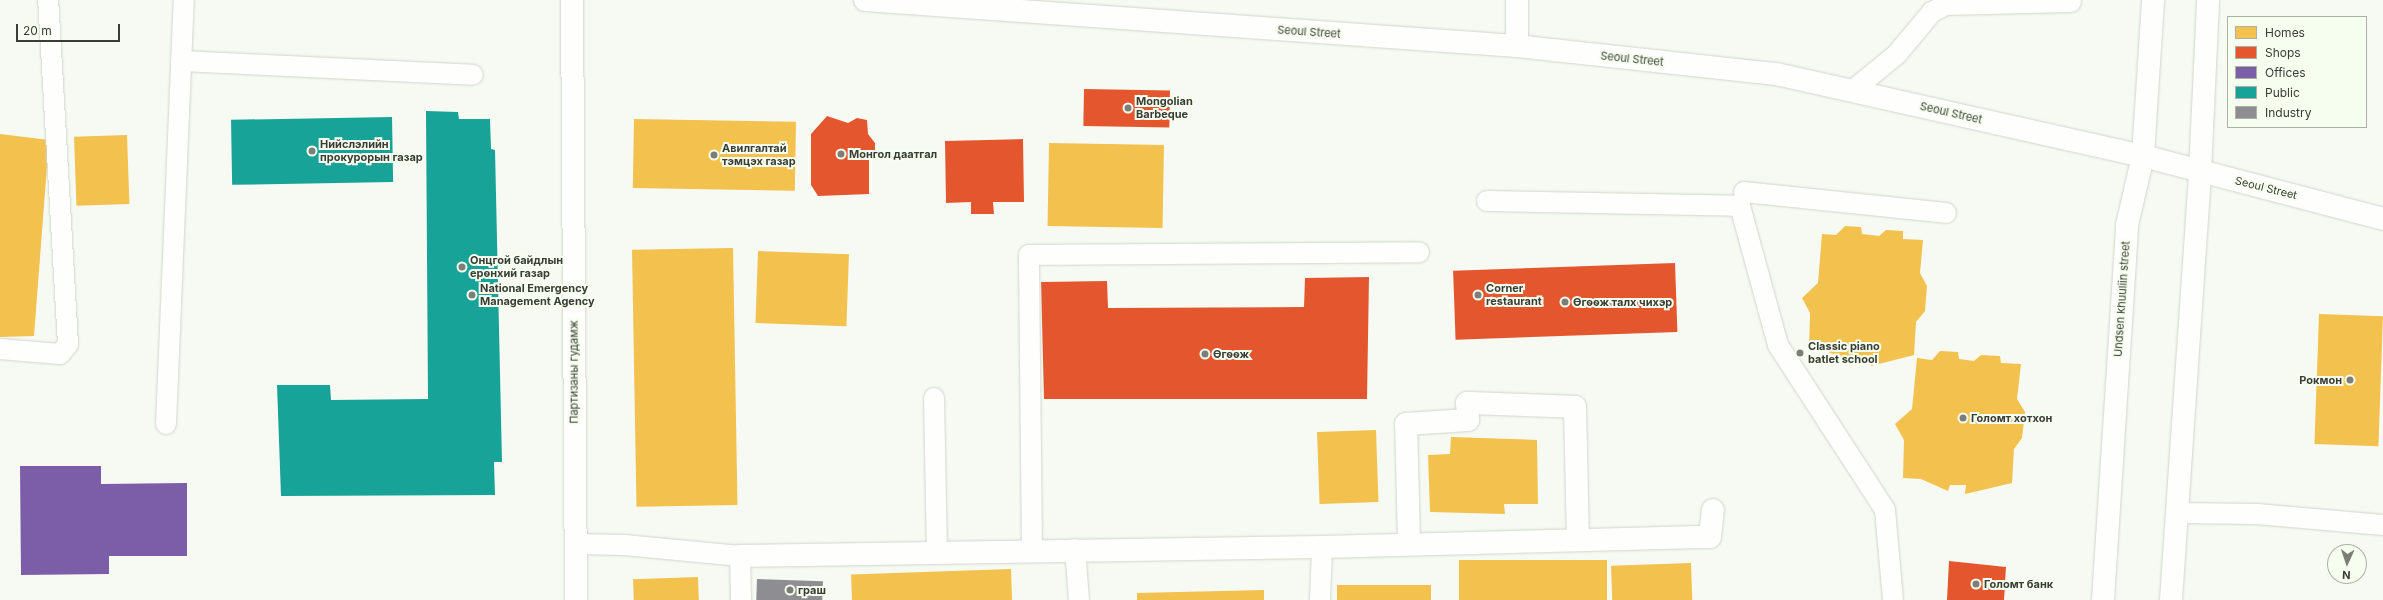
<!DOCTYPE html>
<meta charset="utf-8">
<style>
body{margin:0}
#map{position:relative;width:2383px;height:600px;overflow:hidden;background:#f6faf2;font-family:Inter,sans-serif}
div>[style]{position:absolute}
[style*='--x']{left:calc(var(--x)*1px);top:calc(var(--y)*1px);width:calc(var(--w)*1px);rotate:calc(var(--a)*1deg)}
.homes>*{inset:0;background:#f2c14e;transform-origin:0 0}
.shops>*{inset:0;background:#e4572e;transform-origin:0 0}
.offices>*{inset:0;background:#7b5ea7}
.public>*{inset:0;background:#17a398;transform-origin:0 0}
.industry>*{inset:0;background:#8d8d92;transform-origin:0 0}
.roads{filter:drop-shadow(0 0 1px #d1d5cd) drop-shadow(0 0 1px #d1d5cd)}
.service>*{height:20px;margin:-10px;padding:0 10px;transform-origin:10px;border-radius:10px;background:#fefefd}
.minor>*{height:22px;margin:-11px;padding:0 11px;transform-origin:11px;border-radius:11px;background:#fefefd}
.secondary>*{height:22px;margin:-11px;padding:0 11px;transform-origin:11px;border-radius:11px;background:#fefefd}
.primary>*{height:22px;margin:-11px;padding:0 11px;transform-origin:11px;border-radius:11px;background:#fefefd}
.dots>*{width:11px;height:11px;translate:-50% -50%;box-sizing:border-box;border:2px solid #f6feef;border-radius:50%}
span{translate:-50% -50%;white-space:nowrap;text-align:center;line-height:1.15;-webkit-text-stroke:4px #f6feef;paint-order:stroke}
.street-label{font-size:11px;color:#3a3d36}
.poi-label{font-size:11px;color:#3a3d36;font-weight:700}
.left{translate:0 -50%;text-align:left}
.right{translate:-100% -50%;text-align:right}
.legend{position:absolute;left:2227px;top:16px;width:140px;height:112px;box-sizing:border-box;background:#f6feef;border:1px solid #abb1a5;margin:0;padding:5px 7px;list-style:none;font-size:12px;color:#3a3d36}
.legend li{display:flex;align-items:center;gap:8px;height:20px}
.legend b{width:20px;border:1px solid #abb1a5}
.north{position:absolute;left:2327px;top:544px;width:40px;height:40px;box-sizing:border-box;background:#f6feef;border:1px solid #abb1a5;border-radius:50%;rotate:183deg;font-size:11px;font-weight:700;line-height:16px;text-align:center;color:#3a3d36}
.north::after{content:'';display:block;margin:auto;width:14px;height:18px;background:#7c7f78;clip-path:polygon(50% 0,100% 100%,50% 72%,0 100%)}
.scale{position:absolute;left:16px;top:24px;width:104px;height:18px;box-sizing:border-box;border:2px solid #3a3d36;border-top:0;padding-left:5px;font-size:12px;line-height:14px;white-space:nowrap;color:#3a3d36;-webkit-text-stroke:3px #f6feef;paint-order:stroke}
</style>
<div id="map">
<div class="homes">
<i style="left:634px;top:119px;width:162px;height:69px;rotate:1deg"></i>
<i style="clip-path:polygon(0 134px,49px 140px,34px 336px,0 337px)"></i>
<i style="left:127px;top:135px;width:69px;height:53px;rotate:88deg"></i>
<i style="left:1049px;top:143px;width:115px;height:83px;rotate:1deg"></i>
<i style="clip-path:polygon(1845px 226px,1861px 227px,1862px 234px,1879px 236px,1886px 230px,1903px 231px,1903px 239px,1923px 240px,1920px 273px,1927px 286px,1925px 311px,1916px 322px,1914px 355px,1871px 366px,1871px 357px,1853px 356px,1851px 362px,1826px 351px,1809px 350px,1810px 313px,1802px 298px,1818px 283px,1822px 234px,1836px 235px)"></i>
<i style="left:733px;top:248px;width:257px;height:101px;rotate:89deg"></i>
<i style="left:758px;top:251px;width:91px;height:72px;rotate:2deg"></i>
<i style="left:2319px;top:314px;width:64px;height:130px;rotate:2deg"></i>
<i style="clip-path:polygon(1940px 351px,1958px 352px,1959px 359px,1974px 361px,1981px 355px,2000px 356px,2001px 363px,2021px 364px,2017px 399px,2025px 412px,2022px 438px,2014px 449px,2012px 483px,1965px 494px,1966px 485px,1950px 485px,1948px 491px,1921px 479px,1903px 478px,1904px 440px,1895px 424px,1912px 409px,1917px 358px,1932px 360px)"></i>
<i style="left:1376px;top:430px;width:72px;height:59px;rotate:88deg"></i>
<i style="clip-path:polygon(1451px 437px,1537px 440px,1538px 504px,1504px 504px,1505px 514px,1430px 512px,1428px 455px,1450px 454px)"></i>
<i style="left:1607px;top:560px;width:40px;height:148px;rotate:90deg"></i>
<i style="left:1691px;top:563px;width:37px;height:80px;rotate:88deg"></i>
<i style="left:1011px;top:569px;width:31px;height:160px;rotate:88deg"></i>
<i style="left:698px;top:577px;width:23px;height:65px;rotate:88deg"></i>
<i style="left:1431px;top:585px;width:15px;height:94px;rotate:90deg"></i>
<i style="clip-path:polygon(1264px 590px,1264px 600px,1137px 600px,1137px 593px)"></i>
</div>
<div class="shops">
<i style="left:1084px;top:89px;width:86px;height:37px;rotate:1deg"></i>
<i style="clip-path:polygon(827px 116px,848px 123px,857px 118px,867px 120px,868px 134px,875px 143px,875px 152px,869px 156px,869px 194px,818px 196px,811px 185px,811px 134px)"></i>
<i style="clip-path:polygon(1023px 139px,1024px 202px,993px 202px,994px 214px,971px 214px,971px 202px,946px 203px,945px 141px)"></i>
<i style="left:1675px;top:263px;width:69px;height:222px;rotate:88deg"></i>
<i style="clip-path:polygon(1369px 277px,1367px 399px,1044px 399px,1041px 282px,1107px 281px,1108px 308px,1304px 307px,1305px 278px)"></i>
<i style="clip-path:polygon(1949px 561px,2006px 567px,2004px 600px,1947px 600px)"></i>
</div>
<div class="offices">
<i style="clip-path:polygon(20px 466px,101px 466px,101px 484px,187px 483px,187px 556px,109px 556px,109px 574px,21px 575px)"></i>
</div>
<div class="public">
<i style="clip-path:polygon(426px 111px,458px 112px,459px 119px,490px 119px,491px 149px,495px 150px,502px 462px,494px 462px,495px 495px,281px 496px,277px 385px,330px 385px,331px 400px,428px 399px)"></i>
<i style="left:392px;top:117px;width:65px;height:161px;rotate:89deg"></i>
</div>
<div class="industry">
<i style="left:757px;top:579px;width:66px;height:21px;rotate:2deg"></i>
</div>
<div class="roads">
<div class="service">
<i style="--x:181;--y:61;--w:292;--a:2.7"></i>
<i style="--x:1852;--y:91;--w:58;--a:-39.4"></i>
<i style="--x:1897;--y:54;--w:55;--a:-50.2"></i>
<i style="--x:1932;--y:12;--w:16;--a:-27"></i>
<i style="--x:1946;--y:5;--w:125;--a:-1.4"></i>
<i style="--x:1744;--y:192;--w:203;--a:5.9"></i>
<i style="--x:1487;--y:201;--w:253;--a:1.1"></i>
<i style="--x:1740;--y:206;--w:144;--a:74.7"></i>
<i style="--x:1778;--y:345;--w:197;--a:57"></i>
<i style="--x:1885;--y:510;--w:90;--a:84.9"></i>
<i style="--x:0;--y:349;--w:60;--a:4.8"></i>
<i style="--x:60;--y:354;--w:13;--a:-51"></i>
<i style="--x:68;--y:344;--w:345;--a:-93.3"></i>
<i style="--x:934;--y:398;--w:153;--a:88.9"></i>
<i style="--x:166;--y:424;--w:424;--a:-87.6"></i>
<i style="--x:2177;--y:513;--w:80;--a:0.7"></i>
<i style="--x:2257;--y:514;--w:126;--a:5"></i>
<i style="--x:575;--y:544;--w:49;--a:1.2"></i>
<i style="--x:624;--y:545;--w:117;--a:5.4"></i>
<i style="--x:740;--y:556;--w:44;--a:88.7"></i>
<i style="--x:1075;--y:549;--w:51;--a:85.5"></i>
<i style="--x:1032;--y:550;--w:295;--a:-90.6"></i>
<i style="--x:1029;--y:255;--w:390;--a:-0.4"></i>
<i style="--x:1320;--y:600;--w:53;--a:-87.8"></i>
</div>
<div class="minor">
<i style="--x:1517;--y:46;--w:46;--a:-90"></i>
<i style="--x:1409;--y:543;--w:119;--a:-91.4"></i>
<i style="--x:1406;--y:424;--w:62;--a:-3.7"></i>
<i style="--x:1468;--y:420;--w:17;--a:-93"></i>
<i style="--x:1467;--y:403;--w:108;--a:2.1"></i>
<i style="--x:1575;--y:407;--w:132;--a:88.7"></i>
<i style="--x:740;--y:556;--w:582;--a:-0.89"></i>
<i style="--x:1322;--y:547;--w:388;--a:-1.5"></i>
<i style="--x:1710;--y:537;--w:27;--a:-84"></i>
</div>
<div class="secondary">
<i style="--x:572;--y:0;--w:600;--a:89.62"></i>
<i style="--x:865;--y:0;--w:654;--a:4.04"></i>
<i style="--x:1517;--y:46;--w:261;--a:6.2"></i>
<i style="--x:1776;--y:74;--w:376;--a:12.6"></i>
<i style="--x:2143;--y:156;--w:248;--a:14.7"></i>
</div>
<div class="primary">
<i style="--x:2103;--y:600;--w:376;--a:-86.3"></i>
<i style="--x:2127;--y:225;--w:71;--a:-76.9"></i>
<i style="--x:2143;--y:156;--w:156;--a:-86.3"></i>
<i style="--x:2171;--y:600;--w:429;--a:-86.1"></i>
<i style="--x:2200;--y:172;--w:172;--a:-87.3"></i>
</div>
</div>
<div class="dots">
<i style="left:1128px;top:108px;background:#7c7f78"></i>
<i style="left:312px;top:151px;background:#7c7f78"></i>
<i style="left:841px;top:154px;background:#7c7f78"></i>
<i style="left:714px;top:155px;background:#7c7f78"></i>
<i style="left:462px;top:267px;background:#7c7f78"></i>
<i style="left:472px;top:295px;background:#7c7f78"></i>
<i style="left:1478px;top:295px;background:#7c7f78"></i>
<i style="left:1565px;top:302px;background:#7c7f78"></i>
<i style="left:1800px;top:353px;background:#7c7f78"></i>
<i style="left:1205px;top:354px;background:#7c7f78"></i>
<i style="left:2350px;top:380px;background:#7c7f78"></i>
<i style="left:1963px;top:418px;background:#7c7f78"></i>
<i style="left:1976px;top:584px;background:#7c7f78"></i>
<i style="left:790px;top:590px;background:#7c7f78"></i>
</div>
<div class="street-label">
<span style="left:1309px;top:32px;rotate:4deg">Seoul Street</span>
<span style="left:1632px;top:59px;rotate:6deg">Seoul Street</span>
<span style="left:1951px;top:113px;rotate:13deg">Seoul Street</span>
<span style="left:2266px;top:188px;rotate:14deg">Seoul Street</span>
<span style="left:2122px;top:299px;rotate:-86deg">Undsen khuuliin street</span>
<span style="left:574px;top:372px;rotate:-90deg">Партизаны гудамж</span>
</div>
<div class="poi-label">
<span class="left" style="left:1136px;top:108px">Mongolian<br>Barbeque</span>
<span class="left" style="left:320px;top:151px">Нийслэлийн<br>прокурорын газар</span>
<span class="left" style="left:722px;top:155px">Авилгалтай<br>тэмцэх газар</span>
<span class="left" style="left:849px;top:154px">Монгол даатгал</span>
<span class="left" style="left:470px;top:267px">Онцгой байдлын<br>ерөнхий газар</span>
<span class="left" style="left:480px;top:295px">National Emergency<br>Management Agency</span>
<span class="left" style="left:1486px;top:295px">Corner<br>restaurant</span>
<span class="left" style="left:1573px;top:302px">Өгөөж талх чихэр</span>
<span class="left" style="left:1808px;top:353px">Classic piano<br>batlet school</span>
<span class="left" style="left:1213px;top:354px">Өгөөж</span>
<span class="right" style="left:2342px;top:380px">Рокмон</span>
<span class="left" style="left:1971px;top:418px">Голомт хотхон</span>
<span class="left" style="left:1984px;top:584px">Голомт банк</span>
<span class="left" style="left:798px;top:590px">граш</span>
</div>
<ul class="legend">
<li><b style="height:11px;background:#f2c14e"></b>Homes</li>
<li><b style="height:11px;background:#e4572e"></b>Shops</li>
<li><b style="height:11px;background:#7b5ea7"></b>Offices</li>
<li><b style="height:11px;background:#17a398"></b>Public</li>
<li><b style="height:11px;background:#8d8d92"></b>Industry</li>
</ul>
<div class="north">N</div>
<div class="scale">20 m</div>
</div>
